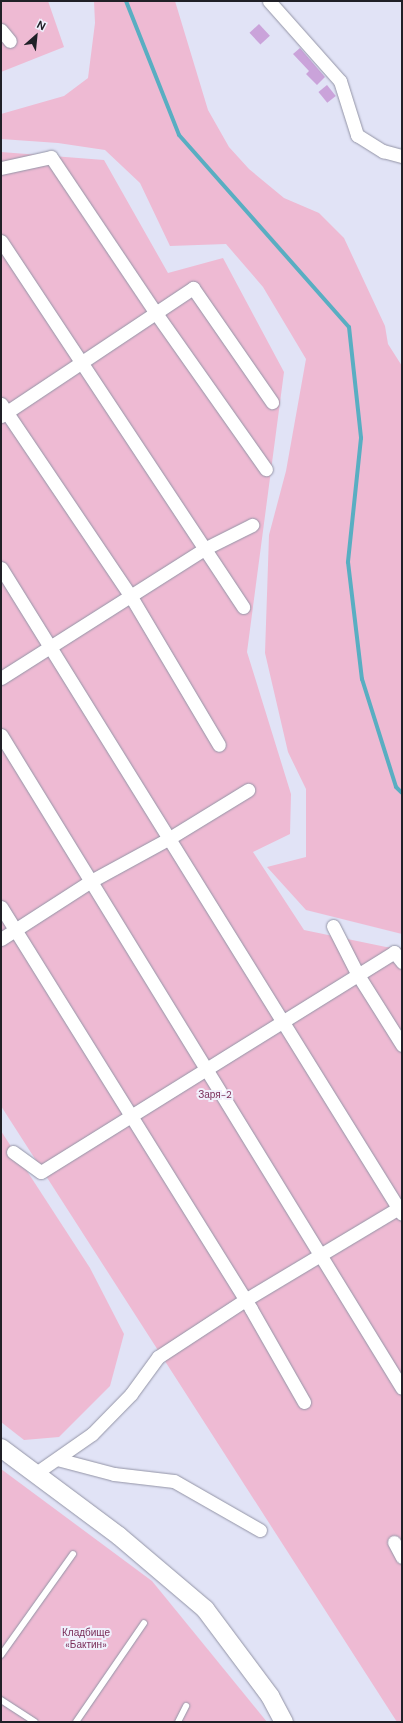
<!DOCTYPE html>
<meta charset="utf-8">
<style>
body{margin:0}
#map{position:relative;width:403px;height:1723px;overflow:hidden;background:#e1e3f6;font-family:"DM Sans",sans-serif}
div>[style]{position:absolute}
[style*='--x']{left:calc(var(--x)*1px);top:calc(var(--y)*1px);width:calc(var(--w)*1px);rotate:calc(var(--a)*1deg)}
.green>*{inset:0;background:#eebad3}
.stream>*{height:4px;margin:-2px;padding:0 2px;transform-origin:2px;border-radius:2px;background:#59aec2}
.building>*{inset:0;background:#caa3da;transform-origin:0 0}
.roads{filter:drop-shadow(0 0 1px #9394a6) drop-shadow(0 0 1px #9394a6)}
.lane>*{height:6px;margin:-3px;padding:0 3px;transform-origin:3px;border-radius:3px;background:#fff}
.street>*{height:13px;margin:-6.5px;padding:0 6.5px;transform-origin:6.5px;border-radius:6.5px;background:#fff}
.secondary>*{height:18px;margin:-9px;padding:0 9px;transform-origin:9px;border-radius:9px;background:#fff}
span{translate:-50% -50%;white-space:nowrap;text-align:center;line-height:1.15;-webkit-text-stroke:4px #f0f0fc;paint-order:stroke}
.park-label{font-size:10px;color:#7a2e59}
.frame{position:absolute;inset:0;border:2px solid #202027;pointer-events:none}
.north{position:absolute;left:16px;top:16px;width:40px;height:40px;-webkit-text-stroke:3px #f0f0fc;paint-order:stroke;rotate:27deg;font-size:11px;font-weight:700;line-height:16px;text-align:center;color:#202027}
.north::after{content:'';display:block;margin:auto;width:14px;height:18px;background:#202027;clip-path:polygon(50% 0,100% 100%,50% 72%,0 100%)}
</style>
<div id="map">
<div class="green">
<i style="clip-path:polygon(1px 1px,48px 1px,64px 47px,1px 72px)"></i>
<i style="clip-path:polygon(94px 1px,175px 1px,208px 110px,229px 147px,249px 169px,284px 198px,319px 213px,344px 238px,385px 326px,388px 344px,402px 366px,402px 934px,306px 910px,267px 867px,306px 857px,306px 789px,288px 752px,265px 653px,269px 535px,286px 471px,306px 359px,263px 287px,226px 244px,170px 246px,140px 183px,105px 150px,58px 143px,1px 139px,1px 114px,64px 96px,88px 78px,95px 23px)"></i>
<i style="clip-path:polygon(1px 152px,104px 160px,168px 273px,223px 258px,284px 372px,247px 652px,291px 794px,290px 834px,253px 852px,304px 930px,386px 947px,402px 948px,402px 1722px,397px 1722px,1px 1106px)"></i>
<i style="clip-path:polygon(1px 1131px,90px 1268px,124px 1334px,110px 1386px,59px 1437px,24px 1440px,1px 1422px)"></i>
<i style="clip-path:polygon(1px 1469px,152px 1581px,267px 1722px,1px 1722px)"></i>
</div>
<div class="stream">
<i style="--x:126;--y:1;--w:144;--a:68.4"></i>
<i style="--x:179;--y:135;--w:256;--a:48.5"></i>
<i style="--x:349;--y:327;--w:112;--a:83.8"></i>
<i style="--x:361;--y:438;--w:125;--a:96"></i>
<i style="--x:348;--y:562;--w:118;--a:83.2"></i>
<i style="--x:362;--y:679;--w:113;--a:72.5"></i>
<i style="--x:396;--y:787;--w:8;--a:45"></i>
</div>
<div class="building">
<i style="left:259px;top:24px;width:16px;height:13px;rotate:47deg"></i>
<i style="clip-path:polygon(300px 48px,325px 77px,317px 85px,306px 74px,309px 71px,293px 54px)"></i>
<i style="left:327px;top:85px;width:14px;height:11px;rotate:51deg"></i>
</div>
<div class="roads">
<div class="lane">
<i style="--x:1;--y:1655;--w:124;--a:-54.5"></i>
<i style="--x:1;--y:1700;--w:40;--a:32.9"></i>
<i style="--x:76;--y:1722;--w:120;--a:-55.5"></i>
<i style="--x:178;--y:1722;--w:18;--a:-63"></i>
</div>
<div class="street">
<i style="--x:269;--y:1;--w:107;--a:48.4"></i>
<i style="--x:340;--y:81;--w:57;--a:72.5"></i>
<i style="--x:357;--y:135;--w:31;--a:32"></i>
<i style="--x:383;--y:151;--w:20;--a:15"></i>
<i style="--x:1;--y:30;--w:14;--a:51"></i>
<i style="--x:1;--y:168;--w:51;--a:-12.4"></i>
<i style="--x:51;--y:157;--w:183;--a:56.1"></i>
<i style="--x:153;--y:309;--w:196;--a:54.8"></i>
<i style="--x:1;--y:241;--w:439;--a:56.5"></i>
<i style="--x:1;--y:404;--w:230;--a:56"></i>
<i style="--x:130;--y:595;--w:174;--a:59.3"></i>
<i style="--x:1;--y:416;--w:231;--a:-33.7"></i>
<i style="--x:193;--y:288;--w:139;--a:55.3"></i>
<i style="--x:1;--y:568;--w:760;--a:58.17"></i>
<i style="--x:1;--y:678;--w:241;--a:-32.4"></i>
<i style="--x:204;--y:549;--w:54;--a:-26.6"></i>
<i style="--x:1;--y:735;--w:766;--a:58.45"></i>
<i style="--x:1;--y:907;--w:473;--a:58.1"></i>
<i style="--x:251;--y:1309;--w:107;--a:60.3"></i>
<i style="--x:333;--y:926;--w:55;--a:63"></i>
<i style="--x:358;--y:975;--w:83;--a:57.8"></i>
<i style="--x:1;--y:939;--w:107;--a:-32.8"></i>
<i style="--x:91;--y:881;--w:88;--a:-28.6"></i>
<i style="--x:168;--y:839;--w:94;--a:-31.5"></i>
<i style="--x:13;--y:1152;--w:34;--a:36"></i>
<i style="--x:41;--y:1172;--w:416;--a:-31.9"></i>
<i style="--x:394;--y:952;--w:13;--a:51"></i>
<i style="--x:57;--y:1459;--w:59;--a:14.7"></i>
<i style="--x:114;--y:1474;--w:60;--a:6.7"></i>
<i style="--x:174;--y:1481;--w:99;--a:29.7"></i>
<i style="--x:36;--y:1473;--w:68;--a:-34.9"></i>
<i style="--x:92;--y:1434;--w:56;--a:-45.7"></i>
<i style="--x:131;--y:1394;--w:46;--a:-53.9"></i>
<i style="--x:158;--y:1357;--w:104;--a:-33.2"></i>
<i style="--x:245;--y:1300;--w:183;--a:-30.9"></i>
<i style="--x:394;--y:1542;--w:17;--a:62"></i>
</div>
<div class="secondary">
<i style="--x:1;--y:1448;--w:147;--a:36.7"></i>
<i style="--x:119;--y:1536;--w:113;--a:40.3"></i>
<i style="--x:205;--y:1609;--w:109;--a:53.2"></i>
<i style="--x:270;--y:1696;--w:30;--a:62"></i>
</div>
</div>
<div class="park-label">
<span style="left:215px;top:1095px">Заря-2</span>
<span style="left:86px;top:1638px">Кладбище<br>«Бактин»</span>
</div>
<div class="frame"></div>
<div class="north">N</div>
</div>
